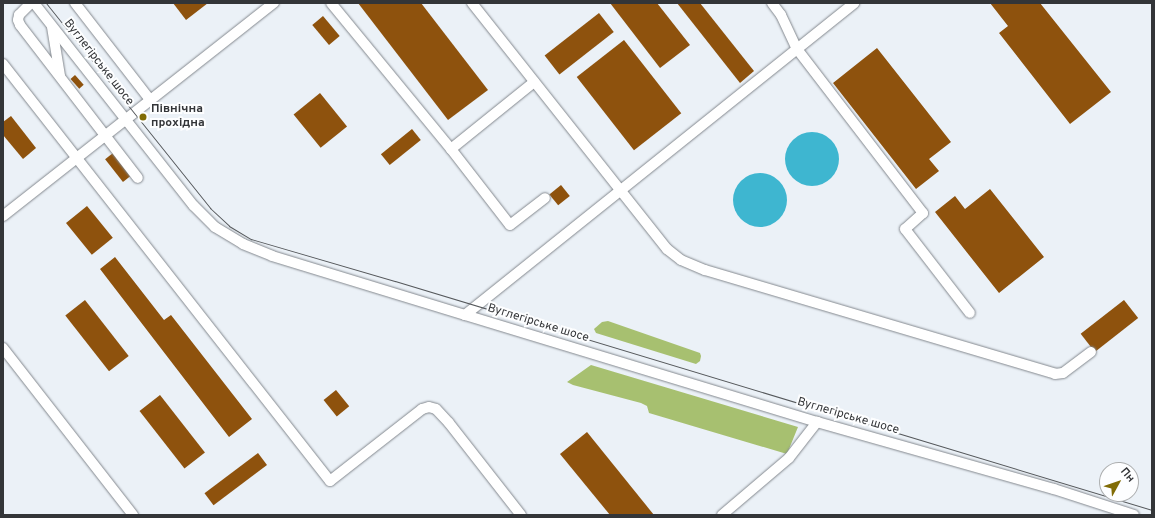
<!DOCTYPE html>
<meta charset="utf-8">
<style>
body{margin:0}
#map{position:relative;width:1155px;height:518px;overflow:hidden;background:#ebf1f7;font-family:Overpass,sans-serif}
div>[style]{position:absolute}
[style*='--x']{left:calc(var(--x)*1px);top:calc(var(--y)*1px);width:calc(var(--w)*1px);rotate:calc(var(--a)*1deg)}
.forest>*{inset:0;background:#a7c070}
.water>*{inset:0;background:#3eb6d0}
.round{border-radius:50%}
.building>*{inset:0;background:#8e520d;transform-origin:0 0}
.roads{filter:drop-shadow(0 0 1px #83888e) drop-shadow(0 0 1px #83888e)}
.minor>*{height:10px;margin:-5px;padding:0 5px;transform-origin:5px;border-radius:5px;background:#fff}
.tram>*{height:1px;margin:-0.5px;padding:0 0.5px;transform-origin:0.5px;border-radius:0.5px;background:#55585b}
.dots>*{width:11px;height:11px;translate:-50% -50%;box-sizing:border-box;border:2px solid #fdfeff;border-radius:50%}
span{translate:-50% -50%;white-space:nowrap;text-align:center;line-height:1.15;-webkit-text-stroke:4px #fdfeff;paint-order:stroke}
.street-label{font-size:12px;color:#333538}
.poi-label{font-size:12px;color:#333538;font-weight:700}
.left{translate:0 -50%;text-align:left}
.frame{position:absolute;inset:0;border:4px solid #333538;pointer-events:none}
.north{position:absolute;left:1099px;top:462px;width:40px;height:40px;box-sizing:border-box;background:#fdfeff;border:1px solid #acaeaf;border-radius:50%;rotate:50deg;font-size:11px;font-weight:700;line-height:16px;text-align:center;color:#333538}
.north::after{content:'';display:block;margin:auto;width:14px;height:18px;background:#816c06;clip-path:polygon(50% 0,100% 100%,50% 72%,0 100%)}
</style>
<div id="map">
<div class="forest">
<i style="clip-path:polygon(608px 321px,700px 353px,701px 356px,700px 361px,696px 364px,596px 333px,594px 329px,602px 322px)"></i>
<i style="clip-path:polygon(591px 365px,798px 427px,787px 454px,649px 413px,647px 406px,641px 403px,573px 385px,567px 382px)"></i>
</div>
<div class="water">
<i class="round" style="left:785px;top:132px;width:54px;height:54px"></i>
<i class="round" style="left:733px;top:173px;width:54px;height:54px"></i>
</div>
<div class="building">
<i style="clip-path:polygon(173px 3px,208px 3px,186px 20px)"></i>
<i style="clip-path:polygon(358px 3px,421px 3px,488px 90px,448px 120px)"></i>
<i style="clip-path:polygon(610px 3px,657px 3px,690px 45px,660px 68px)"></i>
<i style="clip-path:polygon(677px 3px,700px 3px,754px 71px,740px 83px)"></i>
<i style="clip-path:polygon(990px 3px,1040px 3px,1111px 92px,1070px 124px,999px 33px,1008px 26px)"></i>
<i style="left:599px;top:13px;width:24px;height:69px;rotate:52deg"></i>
<i style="left:323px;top:16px;width:26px;height:14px;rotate:50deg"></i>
<i style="left:624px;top:40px;width:93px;height:60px;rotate:52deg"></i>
<i style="clip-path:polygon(877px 48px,951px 142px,929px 159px,939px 171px,916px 189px,833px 83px)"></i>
<i style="left:75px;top:75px;width:13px;height:6px;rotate:48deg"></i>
<i style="left:320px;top:93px;width:43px;height:34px;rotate:51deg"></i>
<i style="clip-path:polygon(11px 116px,36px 148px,23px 159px,3px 135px,3px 122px)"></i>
<i style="left:412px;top:129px;width:14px;height:40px;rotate:51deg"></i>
<i style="left:113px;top:153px;width:29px;height:10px;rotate:52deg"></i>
<i style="left:561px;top:185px;width:14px;height:15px;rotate:51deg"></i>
<i style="clip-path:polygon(990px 189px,1044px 257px,999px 293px,935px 212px,955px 196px,965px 209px)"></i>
<i style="left:87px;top:206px;width:41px;height:27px;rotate:51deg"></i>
<i style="clip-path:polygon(115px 257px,164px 320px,171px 315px,252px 419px,229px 437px,100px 269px)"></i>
<i style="left:85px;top:300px;width:71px;height:25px;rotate:52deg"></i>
<i style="left:1124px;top:300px;width:23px;height:55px;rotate:52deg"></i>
<i style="left:336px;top:390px;width:21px;height:16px;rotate:51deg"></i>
<i style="left:160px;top:395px;width:73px;height:26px;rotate:52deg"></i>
<i style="clip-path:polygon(587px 432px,654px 515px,610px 515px,560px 454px)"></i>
<i style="left:258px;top:453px;width:15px;height:67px;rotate:53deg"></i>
</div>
<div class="roads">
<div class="minor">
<i style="--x:31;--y:3;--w:17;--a:135"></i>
<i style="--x:19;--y:15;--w:5;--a:101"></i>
<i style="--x:18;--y:20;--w:5;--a:68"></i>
<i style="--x:20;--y:25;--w:193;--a:52.4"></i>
<i style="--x:34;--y:3;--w:258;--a:51.8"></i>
<i style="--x:194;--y:206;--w:30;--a:45"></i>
<i style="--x:215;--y:227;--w:33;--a:31"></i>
<i style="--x:243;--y:244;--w:31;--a:22"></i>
<i style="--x:272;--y:256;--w:202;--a:17"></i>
<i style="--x:465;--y:315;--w:368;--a:16.9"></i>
<i style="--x:817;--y:422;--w:246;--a:15.8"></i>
<i style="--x:1054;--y:489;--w:84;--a:18"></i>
<i style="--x:75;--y:3;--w:124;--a:52.2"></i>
<i style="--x:331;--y:3;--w:189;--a:50.6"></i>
<i style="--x:451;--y:149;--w:96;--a:52.2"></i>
<i style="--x:510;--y:225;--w:44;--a:-37.6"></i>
<i style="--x:472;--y:3;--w:314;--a:51.6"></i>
<i style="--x:667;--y:249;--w:18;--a:38"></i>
<i style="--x:681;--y:260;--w:26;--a:23"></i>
<i style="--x:705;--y:270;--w:365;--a:16.5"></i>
<i style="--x:1055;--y:374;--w:8;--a:-7"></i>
<i style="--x:1063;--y:373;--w:35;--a:-37"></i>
<i style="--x:772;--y:3;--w:15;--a:53"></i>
<i style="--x:781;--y:15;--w:38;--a:65"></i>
<i style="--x:797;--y:49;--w:207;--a:52.5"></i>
<i style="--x:923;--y:213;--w:24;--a:138"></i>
<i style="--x:905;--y:229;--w:106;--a:52.3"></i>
<i style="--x:52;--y:27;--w:50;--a:80.7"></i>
<i style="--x:3;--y:64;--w:530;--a:51.9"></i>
<i style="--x:330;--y:481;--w:117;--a:-38"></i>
<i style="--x:422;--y:409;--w:7;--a:-16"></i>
<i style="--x:429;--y:407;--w:7;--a:16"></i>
<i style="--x:436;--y:409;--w:19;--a:47"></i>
<i style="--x:449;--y:423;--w:117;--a:52"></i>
<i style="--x:451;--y:149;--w:107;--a:-38.9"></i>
<i style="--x:3;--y:216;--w:345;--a:-38.2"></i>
<i style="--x:465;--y:315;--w:499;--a:-38.7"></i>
<i style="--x:3;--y:348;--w:212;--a:52.1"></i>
<i style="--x:722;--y:515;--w:88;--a:-40.4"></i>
<i style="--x:789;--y:458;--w:46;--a:-52.1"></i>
</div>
</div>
<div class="tram">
<i style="--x:46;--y:3;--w:263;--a:51.3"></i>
<i style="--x:210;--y:208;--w:26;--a:43"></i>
<i style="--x:229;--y:226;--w:26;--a:31"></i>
<i style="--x:251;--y:239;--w:150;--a:16.3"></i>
<i style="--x:395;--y:281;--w:791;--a:16.83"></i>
</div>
<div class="dots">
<i style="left:143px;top:117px;background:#816c06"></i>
</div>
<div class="street-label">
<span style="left:98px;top:63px;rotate:52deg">Вуглегірське шосе</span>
<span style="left:538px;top:324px;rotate:17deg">Вуглегірське шосе</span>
<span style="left:848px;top:417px;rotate:16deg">Вуглегірське шосе</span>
</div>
<div class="poi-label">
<span class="left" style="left:151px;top:117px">Північна<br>прохідна</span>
</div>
<div class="frame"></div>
<div class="north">Пн</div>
</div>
